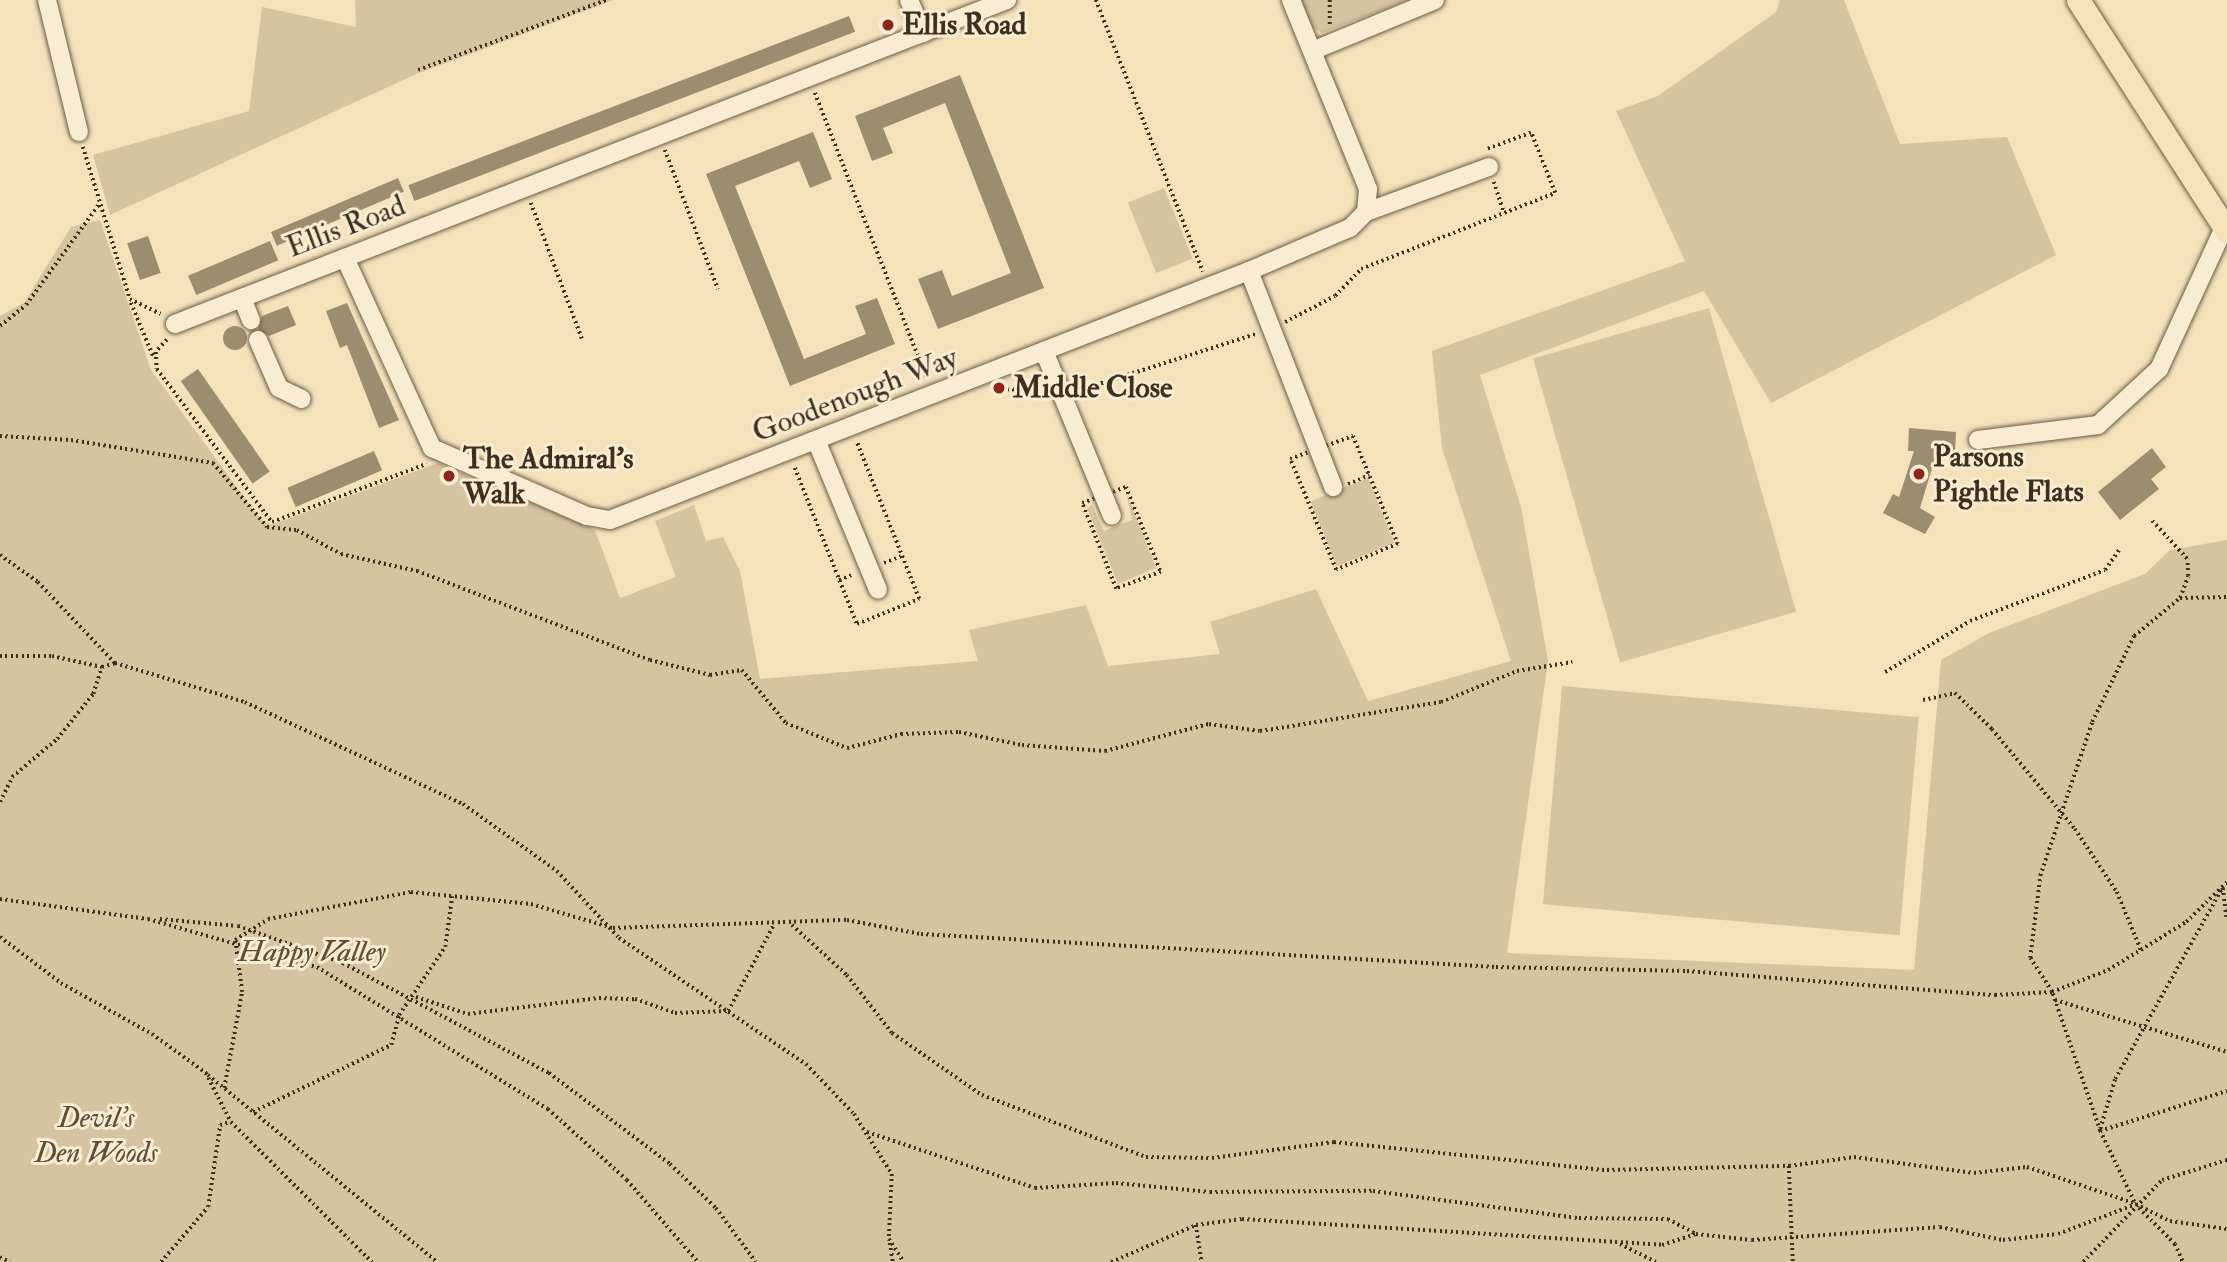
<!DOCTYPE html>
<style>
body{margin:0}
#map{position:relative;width:2227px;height:1262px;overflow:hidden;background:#f5e2bb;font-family:"IM FELL Double Pica",serif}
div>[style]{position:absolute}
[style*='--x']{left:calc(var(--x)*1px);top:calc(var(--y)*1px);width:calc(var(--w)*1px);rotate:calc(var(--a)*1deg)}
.green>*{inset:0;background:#d6c4a0;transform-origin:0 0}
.building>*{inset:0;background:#9d8d70;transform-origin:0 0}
.round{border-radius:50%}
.path>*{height:3.5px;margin-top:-1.75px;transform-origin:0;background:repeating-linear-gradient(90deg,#3e301f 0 2px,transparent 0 5.5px)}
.roads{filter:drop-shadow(0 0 2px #6c5c46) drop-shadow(0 0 2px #6c5c46)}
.minor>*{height:18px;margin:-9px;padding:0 9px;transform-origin:9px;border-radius:9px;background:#f8ecd3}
.major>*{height:23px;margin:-11.5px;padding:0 11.5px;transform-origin:11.5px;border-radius:11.5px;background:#f5e2bb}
.dots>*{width:19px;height:19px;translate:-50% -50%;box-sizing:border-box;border:4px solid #f8ecd3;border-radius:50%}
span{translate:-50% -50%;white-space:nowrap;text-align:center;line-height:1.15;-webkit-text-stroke:6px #f8ecd3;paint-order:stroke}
.poi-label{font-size:30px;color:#3e301f;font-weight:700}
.left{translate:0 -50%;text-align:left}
.street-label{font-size:30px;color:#3e301f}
.park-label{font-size:30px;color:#5c4e39;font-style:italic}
</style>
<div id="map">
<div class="green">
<i style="clip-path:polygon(355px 0,614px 0,414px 75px,110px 215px,93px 155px,249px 111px,262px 7px,356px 27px)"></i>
<i style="clip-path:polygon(1298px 0,1409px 0,1322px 33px,1308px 25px)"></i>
<i style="clip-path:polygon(1780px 0,1844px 0,1900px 144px,2007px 137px,2056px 255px,1771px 403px,1704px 291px,1480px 375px,1521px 507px,1548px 661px,1507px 953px,1914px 970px,1941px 660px,1989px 633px,2145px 574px,2170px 550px,2227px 540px,2227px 1262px,0 1262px,0 316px,24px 303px,71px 227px,100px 220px,151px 370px,260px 519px,271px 525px,438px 463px,595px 530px,620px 598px,676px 577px,655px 521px,694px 505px,706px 541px,723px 537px,740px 571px,760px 679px,978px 661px,969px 630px,1086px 605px,1108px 666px,1220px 654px,1210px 622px,1316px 589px,1368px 701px,1511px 661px,1442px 448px,1432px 351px,1685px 261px,1616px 111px,1658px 96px,1776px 12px)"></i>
<i style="left:1164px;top:188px;width:76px;height:39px;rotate:68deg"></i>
<i style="left:1709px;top:308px;width:316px;height:183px;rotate:74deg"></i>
<i style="left:1368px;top:478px;width:70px;height:62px;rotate:68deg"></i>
<i style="clip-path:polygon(1126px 492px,1156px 568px,1118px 584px,1087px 508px,1092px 505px,1104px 531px,1132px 520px)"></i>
<i style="left:1562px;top:686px;width:358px;height:219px;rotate:5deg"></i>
</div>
<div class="building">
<i style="left:849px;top:16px;width:17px;height:472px;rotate:69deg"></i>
<i style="clip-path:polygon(960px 75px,1044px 288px,938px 329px,918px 279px,942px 270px,952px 296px,1011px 273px,945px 103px,883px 128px,893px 153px,872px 161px,855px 116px)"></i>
<i style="clip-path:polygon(813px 132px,832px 179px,810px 188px,799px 161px,735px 186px,804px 359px,866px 334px,855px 306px,877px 298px,895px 344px,790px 386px,706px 174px)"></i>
<i style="left:398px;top:178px;width:15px;height:138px;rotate:67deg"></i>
<i style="left:148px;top:236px;width:39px;height:22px;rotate:71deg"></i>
<i style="left:270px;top:241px;width:21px;height:89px;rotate:67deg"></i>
<i style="clip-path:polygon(347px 303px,399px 420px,379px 428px,347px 345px,340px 348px,326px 311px)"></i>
<i style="clip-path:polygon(288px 306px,296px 325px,269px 336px,258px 329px,262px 316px)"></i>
<i class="round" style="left:223px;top:326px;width:24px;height:24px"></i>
<i style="left:198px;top:369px;width:125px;height:21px;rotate:55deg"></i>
<i style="clip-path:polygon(1909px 428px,1956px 432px,1955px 453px,1937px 452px,1920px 508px,1935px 517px,1925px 534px,1883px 513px,1893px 494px,1899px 497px,1914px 451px,1908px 451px)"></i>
<i style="clip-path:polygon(2152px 448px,2166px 467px,2151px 479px,2159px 489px,2120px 520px,2098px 492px)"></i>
<i style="left:374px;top:451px;width:21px;height:94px;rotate:67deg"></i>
</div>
<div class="path">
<i style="--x:1096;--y:0;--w:292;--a:68.5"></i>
<i style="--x:1330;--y:0;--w:26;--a:90"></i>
<i style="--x:418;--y:70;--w:201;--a:-20.4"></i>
<i style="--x:815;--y:93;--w:307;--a:68.6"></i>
<i style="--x:83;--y:147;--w:159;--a:72.8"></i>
<i style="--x:130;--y:299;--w:34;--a:26"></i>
<i style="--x:665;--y:150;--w:149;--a:69.1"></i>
<i style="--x:1494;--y:182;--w:33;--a:72"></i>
<i style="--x:531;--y:203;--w:145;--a:69.4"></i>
<i style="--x:131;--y:303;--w:60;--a:67.3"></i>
<i style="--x:1285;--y:322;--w:56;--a:-27.5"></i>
<i style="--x:1335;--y:296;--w:37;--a:-46"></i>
<i style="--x:1361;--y:269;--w:208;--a:-21.4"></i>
<i style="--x:1555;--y:193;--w:65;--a:-111.8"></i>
<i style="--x:1531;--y:133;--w:46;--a:159.6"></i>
<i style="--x:0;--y:326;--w:33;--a:-39"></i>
<i style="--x:26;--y:305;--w:125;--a:-54.1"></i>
<i style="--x:167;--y:340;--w:16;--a:133"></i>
<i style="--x:156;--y:352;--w:17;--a:87"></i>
<i style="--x:157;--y:369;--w:191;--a:53.1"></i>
<i style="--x:272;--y:522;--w:165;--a:-20.6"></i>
<i style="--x:996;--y:389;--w:44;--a:1.3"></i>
<i style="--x:1080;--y:390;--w:184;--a:-17.7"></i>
<i style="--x:0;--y:436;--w:71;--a:3.2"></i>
<i style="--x:71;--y:440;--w:144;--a:9.2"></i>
<i style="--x:213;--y:463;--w:84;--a:49.8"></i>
<i style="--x:267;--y:527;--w:30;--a:6"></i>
<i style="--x:297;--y:530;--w:50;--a:28.6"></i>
<i style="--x:341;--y:554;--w:78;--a:12.6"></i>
<i style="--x:417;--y:571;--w:249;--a:20.9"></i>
<i style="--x:650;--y:660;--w:62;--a:14"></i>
<i style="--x:710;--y:675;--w:32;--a:-9"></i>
<i style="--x:742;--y:670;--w:69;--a:50.3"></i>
<i style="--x:786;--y:723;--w:66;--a:22.3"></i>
<i style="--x:847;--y:748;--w:56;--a:-14.5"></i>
<i style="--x:901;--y:734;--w:58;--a:-2"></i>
<i style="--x:959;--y:732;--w:64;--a:11.7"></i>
<i style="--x:1022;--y:745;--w:83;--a:4.1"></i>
<i style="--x:1105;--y:751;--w:107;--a:-14.6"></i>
<i style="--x:1209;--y:724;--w:51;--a:7.8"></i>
<i style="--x:1260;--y:731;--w:183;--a:-9.1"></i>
<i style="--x:1441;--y:702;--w:82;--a:-22.2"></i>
<i style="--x:1517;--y:671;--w:56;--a:-9.3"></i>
<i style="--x:1353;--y:436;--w:117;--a:67.4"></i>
<i style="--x:1398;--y:544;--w:67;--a:157.2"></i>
<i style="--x:1336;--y:570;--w:120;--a:-112.5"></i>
<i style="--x:1290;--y:459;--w:67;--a:-20.1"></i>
<i style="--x:795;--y:468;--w:168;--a:68.3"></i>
<i style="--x:857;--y:624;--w:67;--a:-22"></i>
<i style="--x:919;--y:599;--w:170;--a:-111.7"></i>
<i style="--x:1348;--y:484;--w:23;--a:-23"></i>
<i style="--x:1126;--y:487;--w:92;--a:67.6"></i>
<i style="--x:1161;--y:572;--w:48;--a:159.3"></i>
<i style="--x:1116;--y:589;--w:92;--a:-111.6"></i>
<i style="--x:1082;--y:503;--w:47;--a:-20"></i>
<i style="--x:0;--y:555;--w:47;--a:35.4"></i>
<i style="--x:38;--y:582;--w:112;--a:46.5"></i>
<i style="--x:115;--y:663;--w:136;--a:16.7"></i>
<i style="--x:245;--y:702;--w:241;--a:25.1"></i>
<i style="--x:463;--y:804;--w:115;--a:35.5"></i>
<i style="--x:557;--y:871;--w:91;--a:47.2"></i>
<i style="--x:619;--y:938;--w:225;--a:34"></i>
<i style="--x:806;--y:1064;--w:69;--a:46.2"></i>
<i style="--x:854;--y:1114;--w:71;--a:57.7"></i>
<i style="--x:892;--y:1174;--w:65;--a:92.6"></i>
<i style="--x:889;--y:1239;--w:27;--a:57"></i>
<i style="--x:884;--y:563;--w:18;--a:-22"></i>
<i style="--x:839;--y:580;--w:16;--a:-22"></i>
<i style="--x:2180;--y:598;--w:47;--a:-1.2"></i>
<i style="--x:0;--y:656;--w:52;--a:0"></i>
<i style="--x:52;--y:656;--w:51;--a:12.4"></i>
<i style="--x:102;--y:667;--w:14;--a:-17"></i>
<i style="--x:1885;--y:672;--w:99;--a:-31"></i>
<i style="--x:1970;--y:621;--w:144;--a:-20.7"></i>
<i style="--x:2105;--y:570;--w:24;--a:-55"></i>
<i style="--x:1923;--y:700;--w:33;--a:-12"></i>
<i style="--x:1955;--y:693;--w:52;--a:44.2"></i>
<i style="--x:1992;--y:729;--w:130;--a:50.3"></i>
<i style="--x:2075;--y:829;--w:76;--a:56.3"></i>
<i style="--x:2117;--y:892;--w:63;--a:67.5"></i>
<i style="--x:0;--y:802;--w:28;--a:-64"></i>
<i style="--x:12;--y:777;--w:59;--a:-40.2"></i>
<i style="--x:57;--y:739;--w:58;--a:-51.3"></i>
<i style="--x:93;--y:694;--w:28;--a:-72"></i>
<i style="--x:2223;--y:888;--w:32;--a:83"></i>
<i style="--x:0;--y:899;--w:149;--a:7.7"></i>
<i style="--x:148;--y:919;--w:176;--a:15.9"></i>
<i style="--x:317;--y:967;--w:271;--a:31.6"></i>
<i style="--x:548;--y:1109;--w:106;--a:41.9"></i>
<i style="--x:627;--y:1180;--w:108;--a:49.1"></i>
<i style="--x:160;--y:919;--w:78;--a:5.1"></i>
<i style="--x:238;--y:926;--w:111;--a:19.4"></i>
<i style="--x:343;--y:963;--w:234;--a:28.1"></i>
<i style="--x:549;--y:1073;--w:151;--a:36.9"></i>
<i style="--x:670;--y:1164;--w:64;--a:43.7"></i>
<i style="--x:716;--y:1208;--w:67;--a:53.5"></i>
<i style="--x:792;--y:925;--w:74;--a:42.3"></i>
<i style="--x:847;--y:975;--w:73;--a:52.2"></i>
<i style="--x:892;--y:1033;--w:109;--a:34.6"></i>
<i style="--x:982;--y:1095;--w:175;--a:20.7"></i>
<i style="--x:1146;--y:1157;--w:66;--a:0.9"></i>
<i style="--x:1212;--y:1158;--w:123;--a:-7.5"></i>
<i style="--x:1334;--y:1142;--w:274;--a:5.9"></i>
<i style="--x:1607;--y:1170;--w:182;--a:-1.3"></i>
<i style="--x:1789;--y:1166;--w:66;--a:-7.9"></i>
<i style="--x:1854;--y:1157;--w:121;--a:7.6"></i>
<i style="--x:1974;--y:1173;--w:53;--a:-6.5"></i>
<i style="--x:2027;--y:1167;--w:115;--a:18.7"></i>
<i style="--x:0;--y:937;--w:76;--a:37"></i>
<i style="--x:61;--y:983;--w:104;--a:29.3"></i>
<i style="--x:152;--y:1034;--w:67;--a:35.8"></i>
<i style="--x:206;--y:1073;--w:55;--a:63"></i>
<i style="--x:231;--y:1122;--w:199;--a:44.8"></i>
<i style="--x:416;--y:997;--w:55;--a:18.1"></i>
<i style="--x:468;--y:1014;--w:132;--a:-7"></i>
<i style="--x:599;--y:998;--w:36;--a:2"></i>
<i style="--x:635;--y:999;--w:42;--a:19.3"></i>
<i style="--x:675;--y:1013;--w:53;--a:-2.2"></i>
<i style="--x:728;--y:1011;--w:98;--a:-62.1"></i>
<i style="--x:2055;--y:1000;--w:180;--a:16.8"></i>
<i style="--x:208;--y:1075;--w:296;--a:39.2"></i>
<i style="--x:224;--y:1088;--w:98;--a:-79.4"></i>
<i style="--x:242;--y:992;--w:52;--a:-97.7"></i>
<i style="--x:235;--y:940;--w:39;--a:-32"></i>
<i style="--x:268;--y:919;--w:146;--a:-10.7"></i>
<i style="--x:411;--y:892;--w:121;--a:5.7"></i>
<i style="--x:531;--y:904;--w:85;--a:16.3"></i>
<i style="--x:613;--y:928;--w:234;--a:-2"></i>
<i style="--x:847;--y:920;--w:75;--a:10.7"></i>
<i style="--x:921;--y:934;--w:576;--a:3.28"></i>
<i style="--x:1496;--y:967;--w:191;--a:1.2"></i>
<i style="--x:1687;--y:971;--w:309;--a:4.5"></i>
<i style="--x:1995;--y:995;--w:57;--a:-3"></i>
<i style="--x:2052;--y:992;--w:60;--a:-21.4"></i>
<i style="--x:2108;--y:970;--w:92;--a:-31.6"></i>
<i style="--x:2186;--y:922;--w:57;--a:-44.3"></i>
<i style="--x:253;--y:1112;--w:153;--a:-25.9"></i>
<i style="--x:391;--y:1045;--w:31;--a:-75"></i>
<i style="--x:399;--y:1015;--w:82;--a:-55.9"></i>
<i style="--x:445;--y:947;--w:51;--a:-82.2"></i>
<i style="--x:2100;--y:1129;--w:52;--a:-73.3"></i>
<i style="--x:2115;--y:1079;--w:217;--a:-60.7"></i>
<i style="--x:2100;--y:1131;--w:133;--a:-17.5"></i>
<i style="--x:867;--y:1132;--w:177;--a:18.4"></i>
<i style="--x:1035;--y:1188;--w:81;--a:-3.5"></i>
<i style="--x:1116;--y:1183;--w:94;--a:5.5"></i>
<i style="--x:1210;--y:1192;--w:163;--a:-0.4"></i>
<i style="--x:1373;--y:1191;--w:208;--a:7.5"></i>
<i style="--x:1579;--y:1218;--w:89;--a:0.6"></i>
<i style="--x:1668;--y:1219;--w:32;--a:28"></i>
<i style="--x:1789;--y:1166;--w:96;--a:87.6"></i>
<i style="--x:2134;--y:1202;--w:79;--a:-115.6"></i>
<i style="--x:2100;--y:1131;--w:147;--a:-109.1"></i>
<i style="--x:2052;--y:992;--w:40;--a:-122.9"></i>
<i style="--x:2030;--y:958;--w:83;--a:-83"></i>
<i style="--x:2040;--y:876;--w:163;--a:-71.3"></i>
<i style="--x:2092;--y:722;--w:96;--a:-64"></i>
<i style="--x:2134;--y:636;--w:60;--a:-39.6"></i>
<i style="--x:2180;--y:598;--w:23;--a:-70"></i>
<i style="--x:2188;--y:576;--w:17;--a:-93"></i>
<i style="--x:2187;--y:559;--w:52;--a:-132.6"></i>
<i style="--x:2139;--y:1208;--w:51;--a:45"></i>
<i style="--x:2175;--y:1244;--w:20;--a:66"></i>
<i style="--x:1196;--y:1225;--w:37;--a:81"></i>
<i style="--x:890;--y:1243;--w:19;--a:81"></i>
<i style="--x:1620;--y:1244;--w:40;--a:26.6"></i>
<i style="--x:0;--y:1257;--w:11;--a:27"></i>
<i style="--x:161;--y:1262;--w:72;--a:-49.5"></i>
<i style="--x:208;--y:1207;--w:83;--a:-81.7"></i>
<i style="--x:220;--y:1125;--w:10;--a:-17"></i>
<i style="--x:1111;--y:1262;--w:93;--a:-23.5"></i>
<i style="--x:1196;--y:1225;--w:46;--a:-7.4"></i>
<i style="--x:1242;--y:1219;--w:421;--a:3.5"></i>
<i style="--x:1662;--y:1245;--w:36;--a:-18"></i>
<i style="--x:1696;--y:1234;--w:56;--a:6.1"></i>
<i style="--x:1752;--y:1240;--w:188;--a:-4"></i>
<i style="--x:1940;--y:1227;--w:64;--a:11.7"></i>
<i style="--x:2003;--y:1240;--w:55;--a:-6.2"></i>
<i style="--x:2058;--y:1234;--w:84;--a:-21"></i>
<i style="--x:2136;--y:1204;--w:38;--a:27"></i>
<i style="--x:2170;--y:1221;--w:58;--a:8"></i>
<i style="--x:2083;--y:1262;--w:114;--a:-46.1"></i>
<i style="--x:2162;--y:1180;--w:68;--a:-17.1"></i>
</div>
<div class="roads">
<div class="minor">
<i style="--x:47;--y:0;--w:136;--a:76.4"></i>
<i style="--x:909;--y:0;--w:36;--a:67"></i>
<i style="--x:1291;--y:0;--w:204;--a:67.8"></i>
<i style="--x:1368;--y:189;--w:23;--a:95"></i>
<i style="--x:1312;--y:51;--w:133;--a:-22.5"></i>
<i style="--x:345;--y:258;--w:209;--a:65.4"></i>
<i style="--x:432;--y:448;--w:169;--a:23.7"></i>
<i style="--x:587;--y:516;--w:23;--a:10"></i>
<i style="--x:610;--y:520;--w:686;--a:-21.29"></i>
<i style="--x:1249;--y:271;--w:110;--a:-23.1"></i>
<i style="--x:1350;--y:228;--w:23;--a:-45"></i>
<i style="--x:1366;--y:212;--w:131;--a:-20.1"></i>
<i style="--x:1249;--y:271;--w:232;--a:68.7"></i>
<i style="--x:242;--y:298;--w:24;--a:68"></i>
<i style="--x:175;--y:324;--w:893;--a:-21.28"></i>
<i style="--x:258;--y:340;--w:52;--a:66.4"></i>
<i style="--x:279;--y:388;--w:25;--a:26"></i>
<i style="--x:1044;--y:351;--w:178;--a:67.6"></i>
<i style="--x:816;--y:440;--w:162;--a:67.5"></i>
<i style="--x:1978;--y:440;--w:121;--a:-7.1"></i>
<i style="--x:2098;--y:425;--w:83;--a:-42.6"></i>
<i style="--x:2159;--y:369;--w:155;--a:-65.3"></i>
</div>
<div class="major">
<i style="--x:2078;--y:0;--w:275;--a:57.2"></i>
</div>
</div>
<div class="dots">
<i style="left:888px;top:25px;background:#8f2418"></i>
<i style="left:999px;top:388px;background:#8f2418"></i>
<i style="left:1919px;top:474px;background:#8f2418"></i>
<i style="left:449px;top:476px;background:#8f2418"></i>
</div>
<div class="poi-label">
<span class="left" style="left:902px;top:25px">Ellis Road</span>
<span class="left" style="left:1013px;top:388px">Middle Close</span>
<span class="left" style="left:1933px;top:474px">Parsons<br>Pightle Flats</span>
<span class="left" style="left:463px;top:476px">The Admiral's<br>Walk</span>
</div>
<div class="street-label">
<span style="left:346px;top:227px;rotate:-21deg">Ellis Road</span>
<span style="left:855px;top:395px;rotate:-21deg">Goodenough Way</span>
</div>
<div class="park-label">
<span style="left:312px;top:952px">Happy Valley</span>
<span style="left:96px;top:1135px">Devil's<br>Den Woods</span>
</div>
</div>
